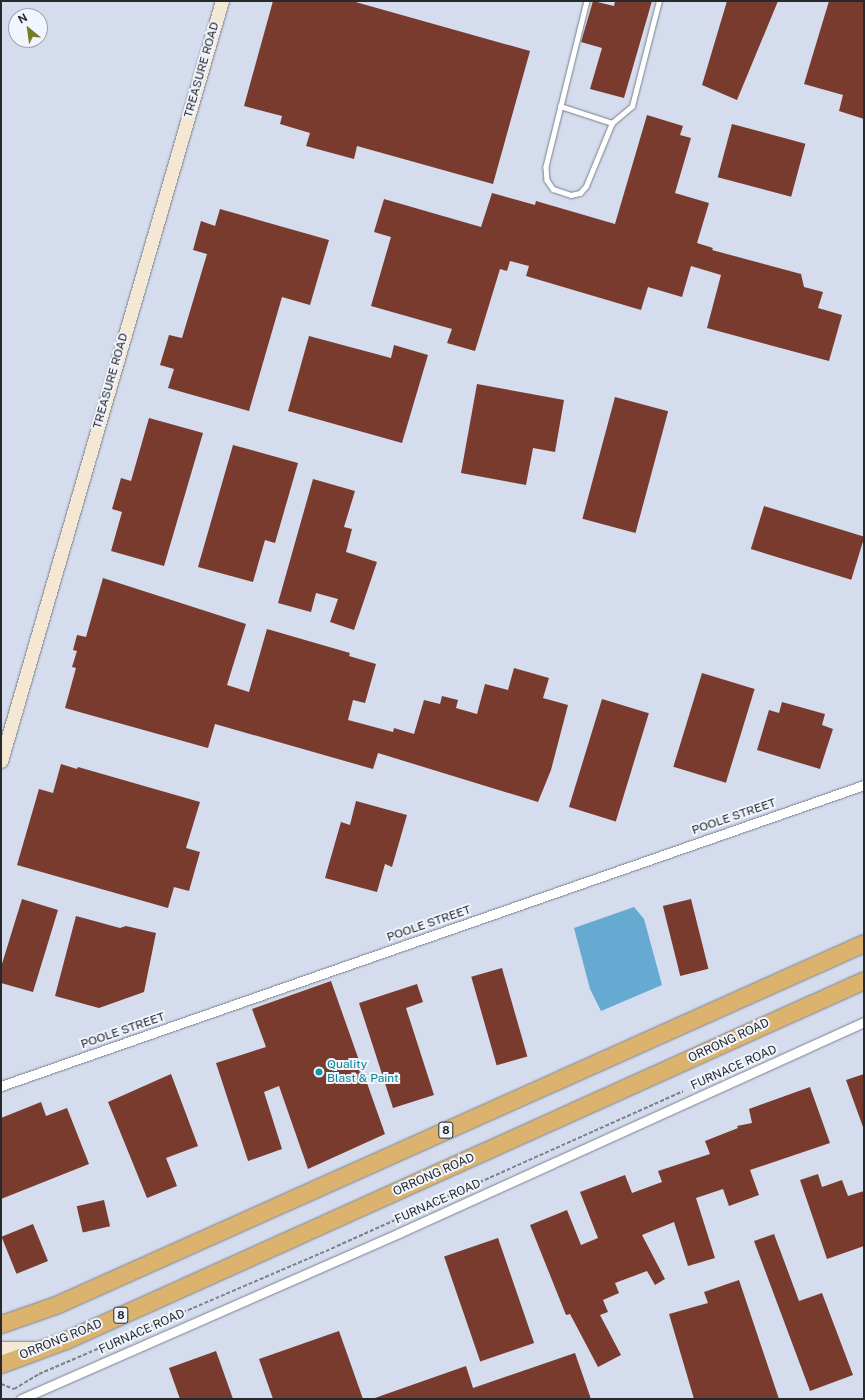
<!DOCTYPE html>
<style>
body{margin:0}
#map{position:relative;width:865px;height:1400px;overflow:hidden;background:#e3e8f3;font-family:"Public Sans",sans-serif}
div>[style]{position:absolute}
[style*='--x']{left:calc(var(--x)*1px);top:calc(var(--y)*1px);width:calc(var(--w)*1px);rotate:calc(var(--a)*1deg)}
.built>*{inset:0;background:#d4dcee}
.water>*{inset:0;background:#66a9d1}
.building>*{inset:0;background:#793b2e;transform-origin:0 0}
.path>*{height:2px;margin-top:-1px;transform-origin:0;background:repeating-linear-gradient(90deg,#7d8188 0 4px,transparent 0 6px)}
.roads{filter:drop-shadow(0 0 1px #7c808a) drop-shadow(0 0 1px #7c808a)}
.lane>*{height:4.5px;margin:-2.25px;padding:0 2.25px;transform-origin:2.25px;border-radius:2.25px;background:#fff}
.street>*{height:9px;margin:-4.5px;padding:0 4.5px;transform-origin:4.5px;border-radius:4.5px;background:#fff}
.secondary>*{height:13px;margin:-6.5px;padding:0 6.5px;transform-origin:6.5px;border-radius:6.5px;background:#f4e8d4}
.highway>*{height:17px;margin:-8.5px;padding:0 8.5px;transform-origin:8.5px;border-radius:8.5px;background:#dbb36f}
.dots>*{width:11px;height:11px;translate:-50% -50%;box-sizing:border-box;border:2px solid #f1f5fe;border-radius:50%}
span{translate:-50% -50%;white-space:nowrap;text-align:center;line-height:1.15;-webkit-text-stroke:4px #f1f5fe;paint-order:stroke}
.shield-label span{padding:1px 3px;background:#f1f5fe;border:1px solid;border-radius:3px;-webkit-text-stroke-width:0}
.shield-label{font-size:11px;color:#27292d;font-weight:700}
.street-label{font-size:12px;color:#27292d}
.culture-label{font-size:12px;color:#0d838f}
.left{translate:0 -50%;text-align:left}
.frame{position:absolute;inset:0;border:2px solid #27292d;pointer-events:none}
.north{position:absolute;left:8px;top:8px;width:40px;height:40px;box-sizing:border-box;background:#f1f5fe;border:1px solid #a0a3aa;border-radius:50%;rotate:331deg;font-size:11px;font-weight:700;line-height:16px;text-align:center;color:#27292d}
.north::after{content:'';display:block;margin:auto;width:14px;height:18px;background:#747b26;clip-path:polygon(50% 0,100% 100%,50% 72%,0 100%)}
</style>
<div id="map">
<div class="built">
<i style="clip-path:polygon(evenodd,1px 1px,864px 1px,864px 1399px,1px 1399px,1px 1px,16px 16px,40px 16px,40px 40px,16px 40px,16px 16px)"></i>
</div>
<div class="water">
<i style="clip-path:polygon(634px 907px,644px 919px,662px 985px,601px 1011px,590px 989px,574px 928px)"></i>
</div>
<div class="building">
<i style="clip-path:polygon(273px 1px,352px 1px,530px 51px,493px 184px,357px 146px,354px 159px,306px 146px,310px 133px,280px 124px,282px 116px,244px 106px)"></i>
<i style="clip-path:polygon(593px 1px,614px 6px,615px 1px,652px 1px,624px 98px,590px 89px,602px 48px,581px 42px)"></i>
<i style="clip-path:polygon(727px 1px,778px 1px,737px 100px,702px 85px)"></i>
<i style="clip-path:polygon(829px 1px,864px 1px,864px 119px,839px 111px,843px 95px,804px 84px)"></i>
<i style="clip-path:polygon(647px 115px,683px 126px,680px 135px,691px 138px,675px 193px,709px 203px,697px 243px,713px 248px,712px 250px,801px 274px,804px 287px,823px 292px,818px 308px,842px 315px,829px 361px,707px 328px,721px 275px,691px 266px,682px 297px,648px 287px,641px 310px,526px 276px,529px 266px,510px 261px,507px 271px,500px 269px,475px 351px,447px 343px,452px 329px,371px 306px,391px 237px,374px 232px,384px 199px,481px 227px,492px 193px,535px 205px,536px 201px,615px 224px)"></i>
<i style="left:732px;top:124px;width:76px;height:55px;rotate:15deg"></i>
<i style="clip-path:polygon(220px 209px,329px 240px,310px 305px,282px 297px,249px 411px,168px 388px,174px 369px,160px 365px,169px 335px,182px 338px,207px 254px,193px 250px,201px 221px,215px 226px)"></i>
<i style="clip-path:polygon(309px 336px,391px 358px,394px 345px,428px 355px,402px 443px,288px 411px)"></i>
<i style="clip-path:polygon(477px 384px,564px 400px,555px 452px,533px 448px,526px 485px,461px 473px)"></i>
<i style="left:615px;top:397px;width:55px;height:126px;rotate:15deg"></i>
<i style="clip-path:polygon(149px 418px,203px 433px,164px 566px,111px 551px,122px 512px,112px 509px,121px 478px,131px 481px)"></i>
<i style="clip-path:polygon(233px 445px,298px 463px,275px 543px,265px 540px,253px 582px,198px 567px)"></i>
<i style="clip-path:polygon(313px 479px,355px 491px,344px 527px,352px 529px,346px 552px,377px 562px,354px 630px,330px 622px,338px 599px,316px 593px,311px 612px,278px 603px)"></i>
<i style="left:764px;top:506px;width:105px;height:45px;rotate:17deg"></i>
<i style="clip-path:polygon(103px 578px,246px 624px,227px 685px,249px 692px,267px 629px,350px 653px,349px 656px,376px 664px,365px 703px,353px 700px,348px 720px,393px 732px,394px 728px,414px 734px,424px 700px,440px 704px,442px 696px,458px 700px,456px 708px,477px 714px,485px 684px,508px 690px,514px 668px,549px 678px,543px 698px,568px 705px,551px 770px,538px 802px,378px 753px,373px 769px,215px 724px,208px 748px,65px 708px,76px 668px,72px 667px,77px 651px,73px 650px,77px 635px,86px 637px)"></i>
<i style="left:702px;top:673px;width:55px;height:98px;rotate:17deg"></i>
<i style="left:602px;top:699px;width:49px;height:113px;rotate:17deg"></i>
<i style="clip-path:polygon(782px 702px,825px 714px,822px 725px,833px 729px,820px 769px,757px 750px,769px 710px,779px 713px)"></i>
<i style="clip-path:polygon(61px 764px,77px 769px,78px 767px,200px 802px,186px 848px,200px 852px,189px 891px,174px 887px,168px 908px,17px 865px,39px 789px,53px 793px)"></i>
<i style="clip-path:polygon(356px 801px,407px 815px,392px 867px,385px 864px,377px 892px,325px 878px,341px 822px,350px 825px)"></i>
<i style="clip-path:polygon(22px 899px,58px 910px,33px 992px,1px 983px,1px 967px)"></i>
<i style="left:691px;top:899px;width:72px;height:29px;rotate:76deg"></i>
<i style="clip-path:polygon(76px 916px,120px 928px,126px 926px,156px 933px,144px 992px,99px 1008px,55px 996px)"></i>
<i style="left:502px;top:968px;width:92px;height:32px;rotate:74deg"></i>
<i style="clip-path:polygon(331px 981px,385px 1134px,308px 1169px,279px 1086px,264px 1092px,282px 1149px,248px 1161px,216px 1063px,266px 1047px,252px 1009px)"></i>
<i style="clip-path:polygon(417px 984px,423px 1002px,406px 1008px,434px 1095px,393px 1108px,359px 1003px)"></i>
<i style="clip-path:polygon(171px 1074px,198px 1146px,166px 1158px,177px 1186px,147px 1198px,108px 1102px)"></i>
<i style="clip-path:polygon(864px 1074px,864px 1127px,863px 1127px,846px 1080px)"></i>
<i style="clip-path:polygon(810px 1087px,830px 1143px,750px 1170px,759px 1195px,729px 1206px,723px 1189px,696px 1198px,715px 1258px,688px 1266px,674px 1222px,642px 1235px,665px 1279px,655px 1285px,647px 1271px,615px 1283px,619px 1293px,603px 1300px,608px 1312px,600px 1315px,621px 1355px,598px 1367px,570px 1314px,566px 1315px,530px 1225px,567px 1210px,581px 1245px,598px 1238px,580px 1192px,625px 1175px,632px 1193px,662px 1182px,658px 1171px,710px 1154px,705px 1141px,738px 1128px,737px 1126px,752px 1123px,749px 1109px)"></i>
<i style="clip-path:polygon(41px 1102px,46px 1116px,67px 1108px,89px 1164px,1px 1199px,1px 1118px)"></i>
<i style="clip-path:polygon(818px 1174px,822px 1187px,842px 1180px,848px 1196px,864px 1191px,864px 1246px,827px 1259px,800px 1180px)"></i>
<i style="left:104px;top:1200px;width:27px;height:28px;rotate:77deg"></i>
<i style="left:33px;top:1224px;width:40px;height:34px;rotate:68deg"></i>
<i style="clip-path:polygon(774px 1234px,799px 1301px,822px 1293px,853px 1375px,810px 1391px,754px 1241px)"></i>
<i style="left:498px;top:1238px;width:111px;height:57px;rotate:71deg"></i>
<i style="clip-path:polygon(739px 1280px,779px 1399px,694px 1399px,669px 1314px,708px 1303px,704px 1292px)"></i>
<i style="clip-path:polygon(339px 1331px,363px 1399px,273px 1399px,259px 1359px)"></i>
<i style="clip-path:polygon(216px 1351px,233px 1399px,180px 1399px,169px 1368px)"></i>
<i style="clip-path:polygon(575px 1353px,591px 1399px,372px 1399px,466px 1366px,473px 1388px)"></i>
</div>
<div class="path">
<i style="--x:1;--y:1384;--w:14;--a:21"></i>
<i style="--x:14;--y:1389;--w:29;--a:-31"></i>
<i style="--x:39;--y:1374;--w:324;--a:-23.2"></i>
<i style="--x:337;--y:1246;--w:379;--a:-24.1"></i>
</div>
<div class="roads">
<div class="lane">
<i style="--x:587;--y:1;--w:171;--a:103.9"></i>
<i style="--x:546;--y:167;--w:13;--a:86"></i>
<i style="--x:547;--y:180;--w:11;--a:56"></i>
<i style="--x:553;--y:189;--w:19;--a:18"></i>
<i style="--x:571;--y:195;--w:9;--a:-13"></i>
<i style="--x:580;--y:193;--w:9;--a:-49"></i>
<i style="--x:586;--y:186;--w:68;--a:-67.6"></i>
<i style="--x:612;--y:123;--w:26;--a:-40"></i>
<i style="--x:632;--y:106;--w:108;--a:-75.6"></i>
<i style="--x:560;--y:106;--w:55;--a:18.1"></i>
</div>
<div class="street">
<i style="--x:1;--y:1086;--w:914;--a:-19.23"></i>
<i style="--x:21;--y:1399;--w:413;--a:-23.7"></i>
<i style="--x:399;--y:1233;--w:511;--a:-24.41"></i>
</div>
<div class="secondary">
<i style="--x:1;--y:761;--w:791;--a:-73.79"></i>
<i style="--x:1;--y:1348;--w:37;--a:0"></i>
</div>
<div class="highway">
<i style="--x:1;--y:1324;--w:60;--a:-19.3"></i>
<i style="--x:58;--y:1304;--w:883;--a:-24.13"></i>
<i style="--x:1;--y:1364;--w:69;--a:-20.3"></i>
<i style="--x:66;--y:1340;--w:875;--a:-24.28"></i>
</div>
</div>
<div class="dots">
<i style="left:319px;top:1072px;background:#0f9aa8"></i>
</div>
<div class="shield-label">
<span style="left:446px;top:1130px">8</span>
<span style="left:121px;top:1315px">8</span>
</div>
<div class="street-label">
<span style="left:202px;top:70px;rotate:-74deg">TREASURE ROAD</span>
<span style="left:111px;top:381px;rotate:-74deg">TREASURE ROAD</span>
<span style="left:734px;top:817px;rotate:-19deg">POOLE STREET</span>
<span style="left:429px;top:924px;rotate:-19deg">POOLE STREET</span>
<span style="left:123px;top:1031px;rotate:-19deg">POOLE STREET</span>
<span style="left:729px;top:1041px;rotate:-25deg">ORRONG ROAD</span>
<span style="left:734px;top:1068px;rotate:-24deg">FURNACE ROAD</span>
<span style="left:434px;top:1175px;rotate:-24deg">ORRONG ROAD</span>
<span style="left:438px;top:1202px;rotate:-24deg">FURNACE ROAD</span>
<span style="left:142px;top:1332px;rotate:-24deg">FURNACE ROAD</span>
<span style="left:61px;top:1340px;rotate:-22deg">ORRONG ROAD</span>
</div>
<div class="culture-label">
<span class="left" style="left:327px;top:1072px">Quality<br>Blast &amp; Paint</span>
</div>
<div class="frame"></div>
<div class="north">N</div>
</div>
